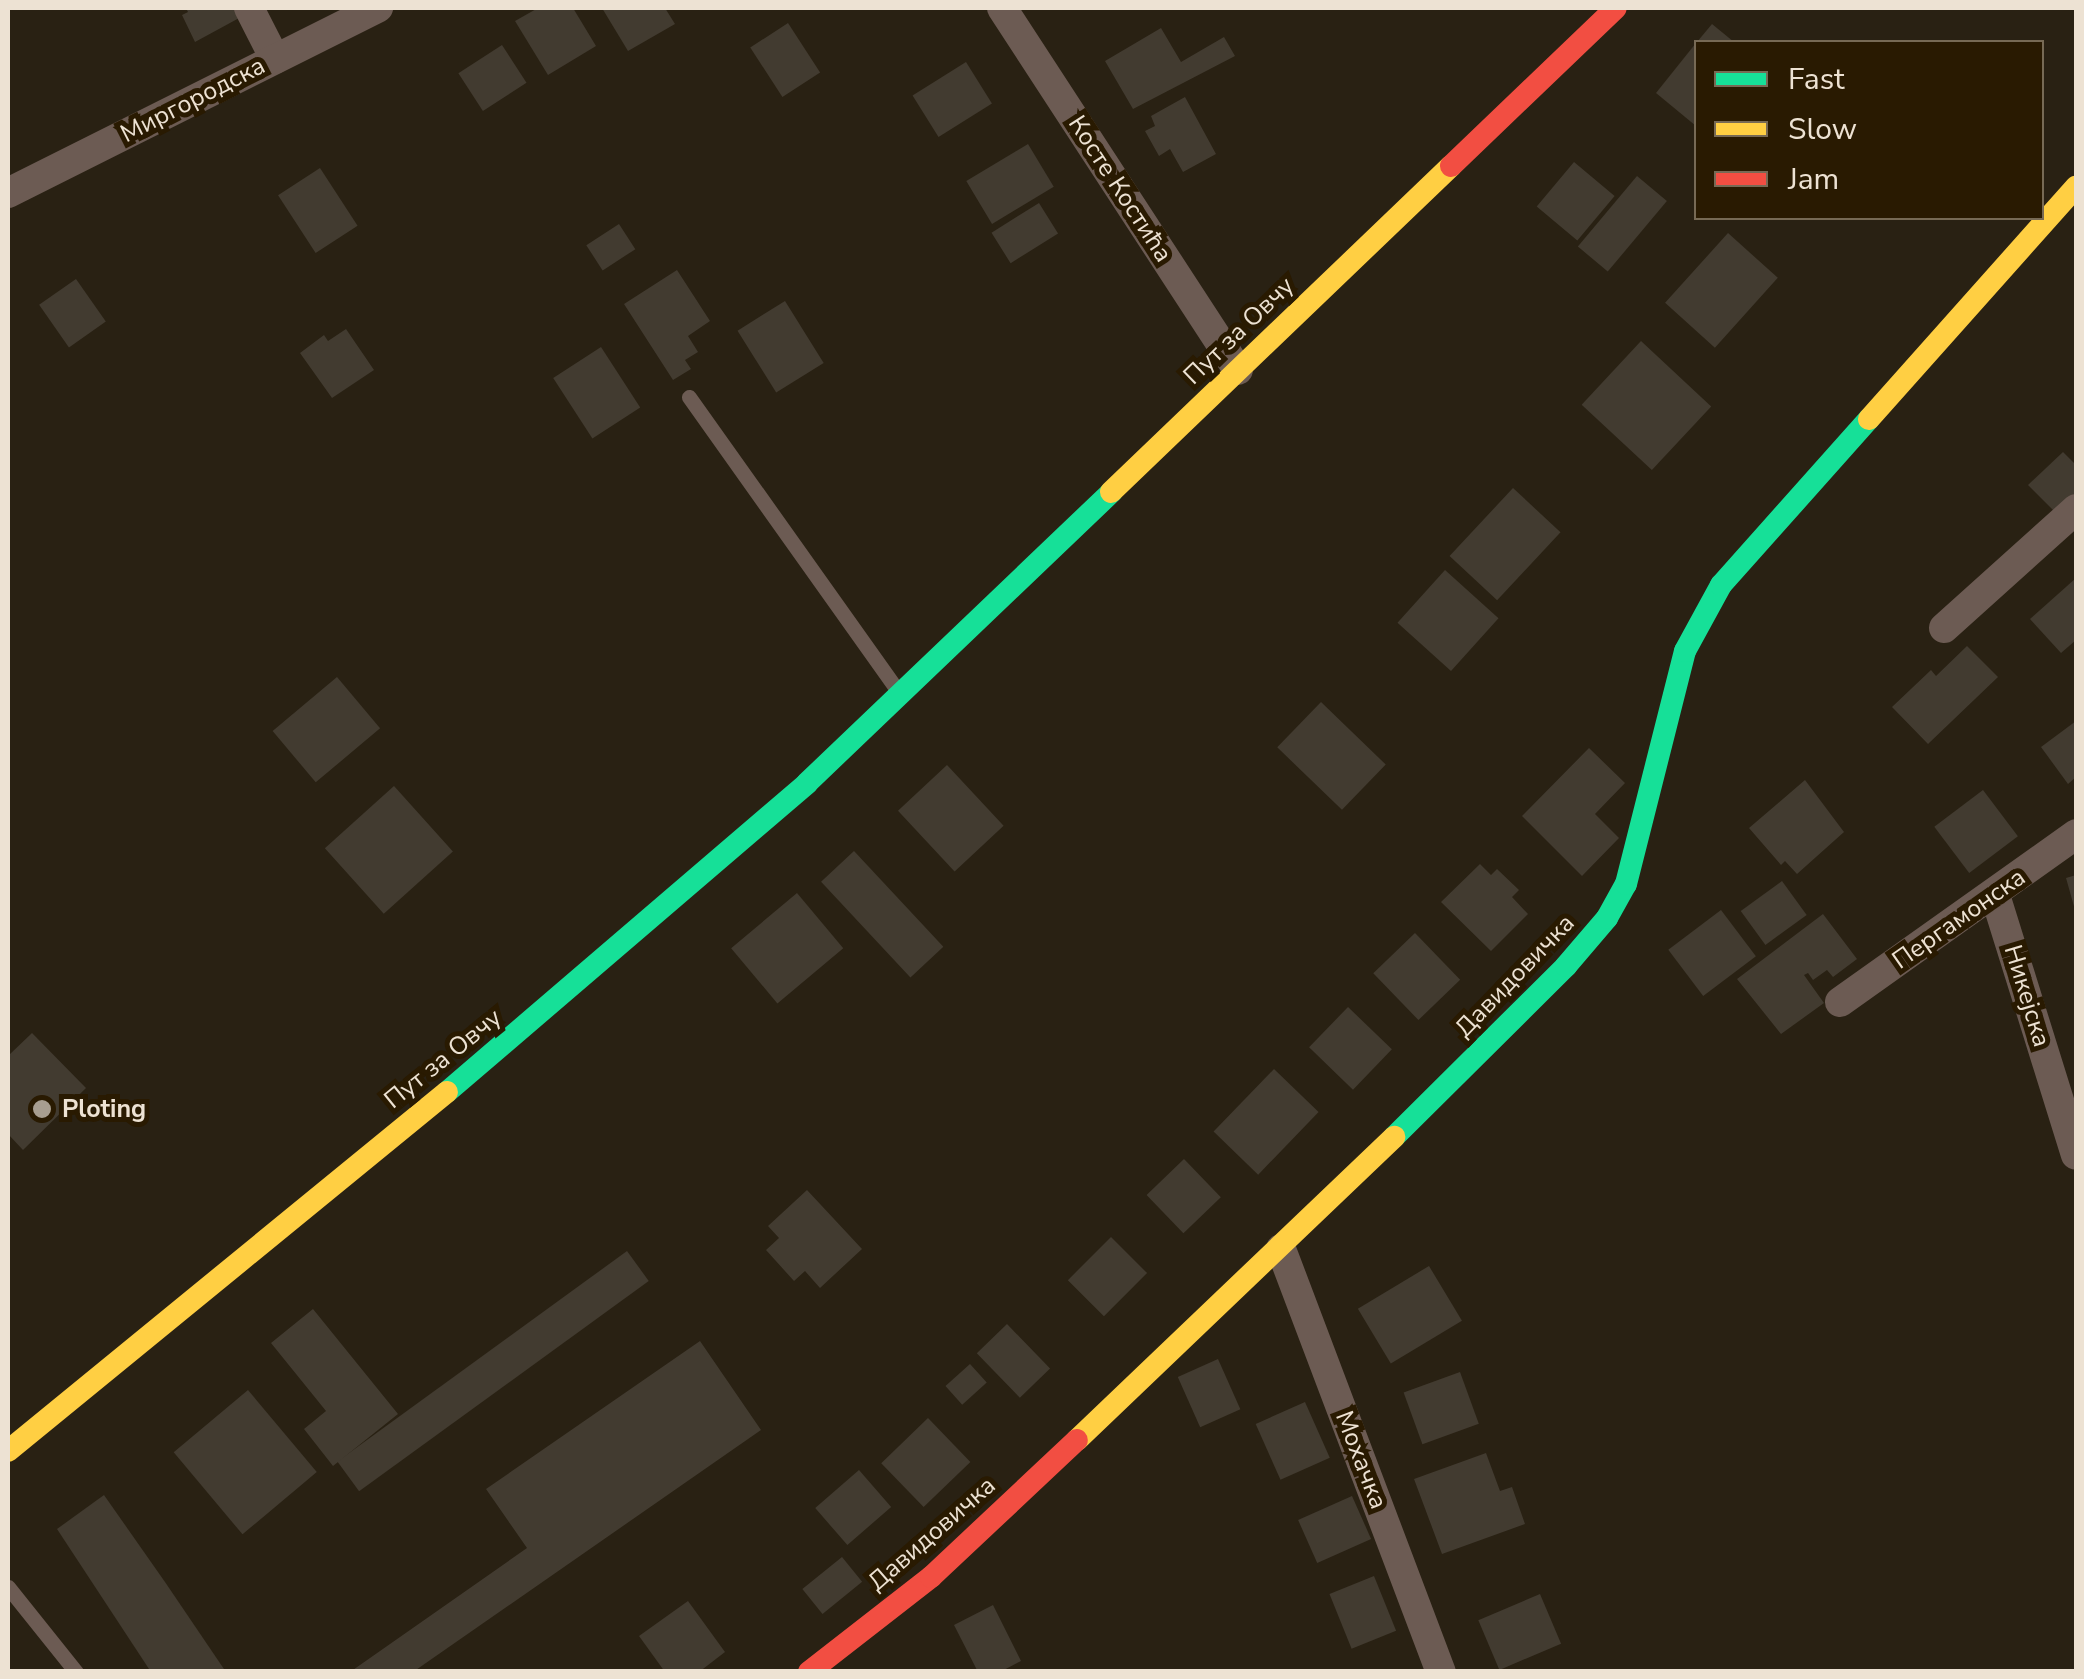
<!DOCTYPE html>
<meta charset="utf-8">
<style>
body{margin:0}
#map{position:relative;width:2084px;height:1679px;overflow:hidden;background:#292113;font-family:"Nunito Sans",sans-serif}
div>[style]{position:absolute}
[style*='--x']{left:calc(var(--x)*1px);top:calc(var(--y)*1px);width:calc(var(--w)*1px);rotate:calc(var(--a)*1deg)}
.building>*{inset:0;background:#423b30;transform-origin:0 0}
.lane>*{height:15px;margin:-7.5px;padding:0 7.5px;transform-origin:7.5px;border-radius:7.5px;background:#6c5b53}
.street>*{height:30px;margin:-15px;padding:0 15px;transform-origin:15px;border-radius:15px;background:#6c5b53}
.fast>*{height:22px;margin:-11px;padding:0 11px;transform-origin:11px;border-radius:11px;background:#16e098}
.slow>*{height:22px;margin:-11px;padding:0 11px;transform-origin:11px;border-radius:11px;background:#ffcf43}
.jam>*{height:22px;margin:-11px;padding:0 11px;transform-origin:11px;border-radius:11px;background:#f24e42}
.dots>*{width:28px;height:28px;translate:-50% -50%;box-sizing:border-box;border:5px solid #291a01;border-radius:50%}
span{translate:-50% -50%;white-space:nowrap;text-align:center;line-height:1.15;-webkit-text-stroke:10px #291a01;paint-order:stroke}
.street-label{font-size:25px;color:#ede2d3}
.poi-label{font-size:25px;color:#ede2d3;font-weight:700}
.left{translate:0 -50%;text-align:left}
.frame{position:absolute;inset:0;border:10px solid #ede2d3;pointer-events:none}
.legend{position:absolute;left:1694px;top:40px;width:350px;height:180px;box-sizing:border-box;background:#291a01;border:2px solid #776a55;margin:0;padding:12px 18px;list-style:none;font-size:30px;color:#ede2d3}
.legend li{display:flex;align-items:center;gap:20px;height:50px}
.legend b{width:50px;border:2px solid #776a55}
</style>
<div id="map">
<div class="building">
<i style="clip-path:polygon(186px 8px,236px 8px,241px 17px,195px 42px,182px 15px,188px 12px)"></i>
<i style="clip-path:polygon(538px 8px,573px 8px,596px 46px,548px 75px,515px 21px)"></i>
<i style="clip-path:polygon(602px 8px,665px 8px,675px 24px,628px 51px)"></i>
<i style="left:788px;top:23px;width:59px;height:45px;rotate:57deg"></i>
<i style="clip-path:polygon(1712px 24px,1734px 42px,1697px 42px)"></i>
<i style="clip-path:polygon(1161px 28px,1181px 62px,1224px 37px,1235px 56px,1133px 109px,1105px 61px)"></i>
<i style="clip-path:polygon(1696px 43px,1696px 126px,1656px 93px)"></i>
<i style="left:502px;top:45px;width:45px;height:52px;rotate:57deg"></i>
<i style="left:966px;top:62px;width:49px;height:63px;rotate:58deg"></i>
<i style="clip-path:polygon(1185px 97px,1216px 154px,1183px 172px,1170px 149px,1159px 156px,1145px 131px,1155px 126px,1151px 116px)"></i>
<i style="left:1028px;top:144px;width:50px;height:72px;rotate:59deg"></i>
<i style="left:1574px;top:162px;width:53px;height:58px;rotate:40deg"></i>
<i style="left:320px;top:168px;width:69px;height:50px;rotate:57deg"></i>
<i style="left:1637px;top:176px;width:39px;height:92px;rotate:40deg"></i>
<i style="left:1039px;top:203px;width:36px;height:56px;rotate:58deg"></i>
<i style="left:619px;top:224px;width:30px;height:39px;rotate:57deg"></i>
<i style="left:1728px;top:233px;width:67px;height:94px;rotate:42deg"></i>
<i style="clip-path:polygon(677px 270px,710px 321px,688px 336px,698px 352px,685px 360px,691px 369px,673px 380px,624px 304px)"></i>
<i style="left:76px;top:279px;width:52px;height:45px;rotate:55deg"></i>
<i style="left:785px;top:301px;width:73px;height:56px;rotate:58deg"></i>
<i style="clip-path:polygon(346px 329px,374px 370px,332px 398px,300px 353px,324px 335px,328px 341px)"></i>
<i style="left:1641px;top:341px;width:96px;height:87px;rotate:43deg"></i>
<i style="left:601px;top:347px;width:72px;height:57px;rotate:57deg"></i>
<i style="clip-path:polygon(2063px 452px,2076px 465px,2076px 492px,2055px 512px,2028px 485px)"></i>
<i style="left:1513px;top:488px;width:65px;height:93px;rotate:43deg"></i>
<i style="left:1445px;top:570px;width:72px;height:71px;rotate:42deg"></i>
<i style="clip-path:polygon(2076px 578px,2076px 640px,2061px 653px,2030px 619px)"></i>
<i style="clip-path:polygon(1967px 646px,1998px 677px,1928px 744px,1892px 707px,1931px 670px,1936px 676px)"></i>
<i style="left:337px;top:677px;width:67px;height:84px;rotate:50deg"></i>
<i style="left:1321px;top:702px;width:90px;height:63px;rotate:44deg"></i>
<i style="clip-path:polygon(2076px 721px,2076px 777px,2068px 784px,2041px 747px)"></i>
<i style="clip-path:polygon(1589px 748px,1625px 783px,1595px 814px,1619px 838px,1582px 876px,1522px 816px)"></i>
<i style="left:947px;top:765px;width:83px;height:67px;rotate:47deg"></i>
<i style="clip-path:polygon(1805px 780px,1844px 832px,1797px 874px,1785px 861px,1781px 865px,1749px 828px)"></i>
<i style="left:394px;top:786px;width:88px;height:93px;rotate:48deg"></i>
<i style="left:1983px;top:790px;width:58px;height:61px;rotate:53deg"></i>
<i style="left:854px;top:851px;width:131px;height:45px;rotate:47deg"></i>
<i style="clip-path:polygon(1480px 864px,1491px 875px,1497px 869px,1519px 890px,1512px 897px,1528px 914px,1491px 951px,1441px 902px)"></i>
<i style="clip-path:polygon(2076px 875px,2076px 910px,2075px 910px,2066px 878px)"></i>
<i style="left:1782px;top:881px;width:42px;height:51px;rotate:54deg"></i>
<i style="left:797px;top:893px;width:72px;height:86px;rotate:50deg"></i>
<i style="left:1721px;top:910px;width:58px;height:66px;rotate:53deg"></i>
<i style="clip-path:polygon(1823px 914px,1857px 959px,1833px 977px,1827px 970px,1813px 980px,1808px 973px,1804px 975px,1824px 1003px,1781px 1034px,1737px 979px)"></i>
<i style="left:1415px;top:933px;width:65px;height:58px;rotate:46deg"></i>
<i style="left:1348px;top:1007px;width:61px;height:56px;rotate:44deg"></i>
<i style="clip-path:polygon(32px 1033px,86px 1088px,23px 1150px,8px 1134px,8px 1056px)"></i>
<i style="left:1274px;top:1069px;width:62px;height:87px;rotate:44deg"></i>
<i style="left:1184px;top:1159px;width:53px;height:52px;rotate:46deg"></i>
<i style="clip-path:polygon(807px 1190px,862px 1249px,820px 1288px,805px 1271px,794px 1281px,766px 1250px,779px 1238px,768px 1226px)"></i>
<i style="left:1111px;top:1237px;width:51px;height:61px;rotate:45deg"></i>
<i style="left:627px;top:1251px;width:37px;height:358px;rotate:54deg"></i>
<i style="left:1429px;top:1266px;width:64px;height:83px;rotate:59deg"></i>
<i style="clip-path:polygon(313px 1309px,398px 1414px,333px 1466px,304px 1429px,326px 1411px,271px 1343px)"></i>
<i style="left:1007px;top:1324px;width:62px;height:42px;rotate:46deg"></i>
<i style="clip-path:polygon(700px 1341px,761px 1430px,413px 1672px,350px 1672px,527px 1548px,486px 1489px)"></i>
<i style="left:1218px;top:1359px;width:55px;height:44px;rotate:66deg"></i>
<i style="left:970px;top:1364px;width:25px;height:33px;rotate:48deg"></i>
<i style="left:1460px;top:1372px;width:55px;height:60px;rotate:70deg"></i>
<i style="left:248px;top:1390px;width:107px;height:97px;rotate:50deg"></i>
<i style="left:1305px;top:1402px;width:61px;height:54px;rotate:66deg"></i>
<i style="left:928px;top:1418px;width:61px;height:65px;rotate:46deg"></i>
<i style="clip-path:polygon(1486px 1453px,1500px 1491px,1512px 1487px,1525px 1524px,1442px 1554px,1414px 1479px)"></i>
<i style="left:859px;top:1470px;width:49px;height:58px;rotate:49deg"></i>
<i style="clip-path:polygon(104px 1495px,165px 1582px,226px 1672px,151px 1672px,57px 1529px)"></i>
<i style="left:1352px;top:1496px;width:47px;height:59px;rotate:66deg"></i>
<i style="left:842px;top:1557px;width:32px;height:51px;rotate:51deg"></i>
<i style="left:1374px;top:1576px;width:59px;height:48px;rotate:68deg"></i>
<i style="left:1540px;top:1594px;width:54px;height:67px;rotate:67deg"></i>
<i style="clip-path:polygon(688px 1601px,725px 1652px,699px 1672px,665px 1672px,639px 1636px)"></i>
<i style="clip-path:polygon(993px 1605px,1021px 1661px,1000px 1672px,978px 1672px,954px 1625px)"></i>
</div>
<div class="lane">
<i style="--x:689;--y:397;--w:361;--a:54.6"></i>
<i style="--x:8;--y:1587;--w:109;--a:51.3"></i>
</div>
<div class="street">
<i style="--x:249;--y:8;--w:57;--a:63"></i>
<i style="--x:1002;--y:8;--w:432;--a:56.9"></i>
<i style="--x:8;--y:193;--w:414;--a:-26.6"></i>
<i style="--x:1944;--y:628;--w:178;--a:-42"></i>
<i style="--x:1995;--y:895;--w:272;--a:72.7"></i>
<i style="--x:1840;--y:1002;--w:290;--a:-35.4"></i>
<i style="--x:1281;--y:1249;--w:452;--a:69.3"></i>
</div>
<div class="fast">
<i style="--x:447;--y:1092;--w:474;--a:-40.6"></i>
<i style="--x:807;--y:783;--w:421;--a:-43.7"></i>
<i style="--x:1394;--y:1137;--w:243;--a:-44.8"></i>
<i style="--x:1566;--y:966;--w:63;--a:-49.5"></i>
<i style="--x:1607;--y:918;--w:39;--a:-61"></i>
<i style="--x:1626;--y:884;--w:240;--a:-75.8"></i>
<i style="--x:1685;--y:651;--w:75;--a:-61.4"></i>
<i style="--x:1721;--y:585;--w:222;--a:-48.3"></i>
</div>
<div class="slow">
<i style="--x:1869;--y:419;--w:311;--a:-48.3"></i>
<i style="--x:1111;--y:492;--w:471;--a:-43.8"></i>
<i style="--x:1077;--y:1440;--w:439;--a:-43.7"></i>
<i style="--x:8;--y:1451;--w:567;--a:-39.28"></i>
</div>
<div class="jam">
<i style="--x:1451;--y:166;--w:228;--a:-43.8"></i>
<i style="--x:809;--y:1672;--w:155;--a:-37.9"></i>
<i style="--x:931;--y:1577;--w:200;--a:-43.2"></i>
</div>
<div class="dots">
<i style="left:42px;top:1109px;background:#a89e90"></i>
</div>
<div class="street-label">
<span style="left:193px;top:100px;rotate:-27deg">Миргородска</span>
<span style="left:1120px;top:189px;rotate:57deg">Косте Костића</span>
<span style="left:1239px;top:331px;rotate:-44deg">Пут за Овчу</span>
<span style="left:1959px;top:919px;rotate:-35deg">Пергамонска</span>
<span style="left:1515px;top:976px;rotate:-46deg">Давидовичка</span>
<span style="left:2027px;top:996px;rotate:73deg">Никејска</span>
<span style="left:443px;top:1059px;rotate:-39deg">Пут за Овчу</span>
<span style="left:1361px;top:1460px;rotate:69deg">Мохачка</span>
<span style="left:932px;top:1534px;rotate:-41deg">Давидовичка</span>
</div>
<div class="poi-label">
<span class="left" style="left:62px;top:1109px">Ploting</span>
</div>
<div class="frame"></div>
<ul class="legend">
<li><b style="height:12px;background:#16e098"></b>Fast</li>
<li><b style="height:12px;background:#ffcf43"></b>Slow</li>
<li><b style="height:12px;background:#f24e42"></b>Jam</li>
</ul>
</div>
